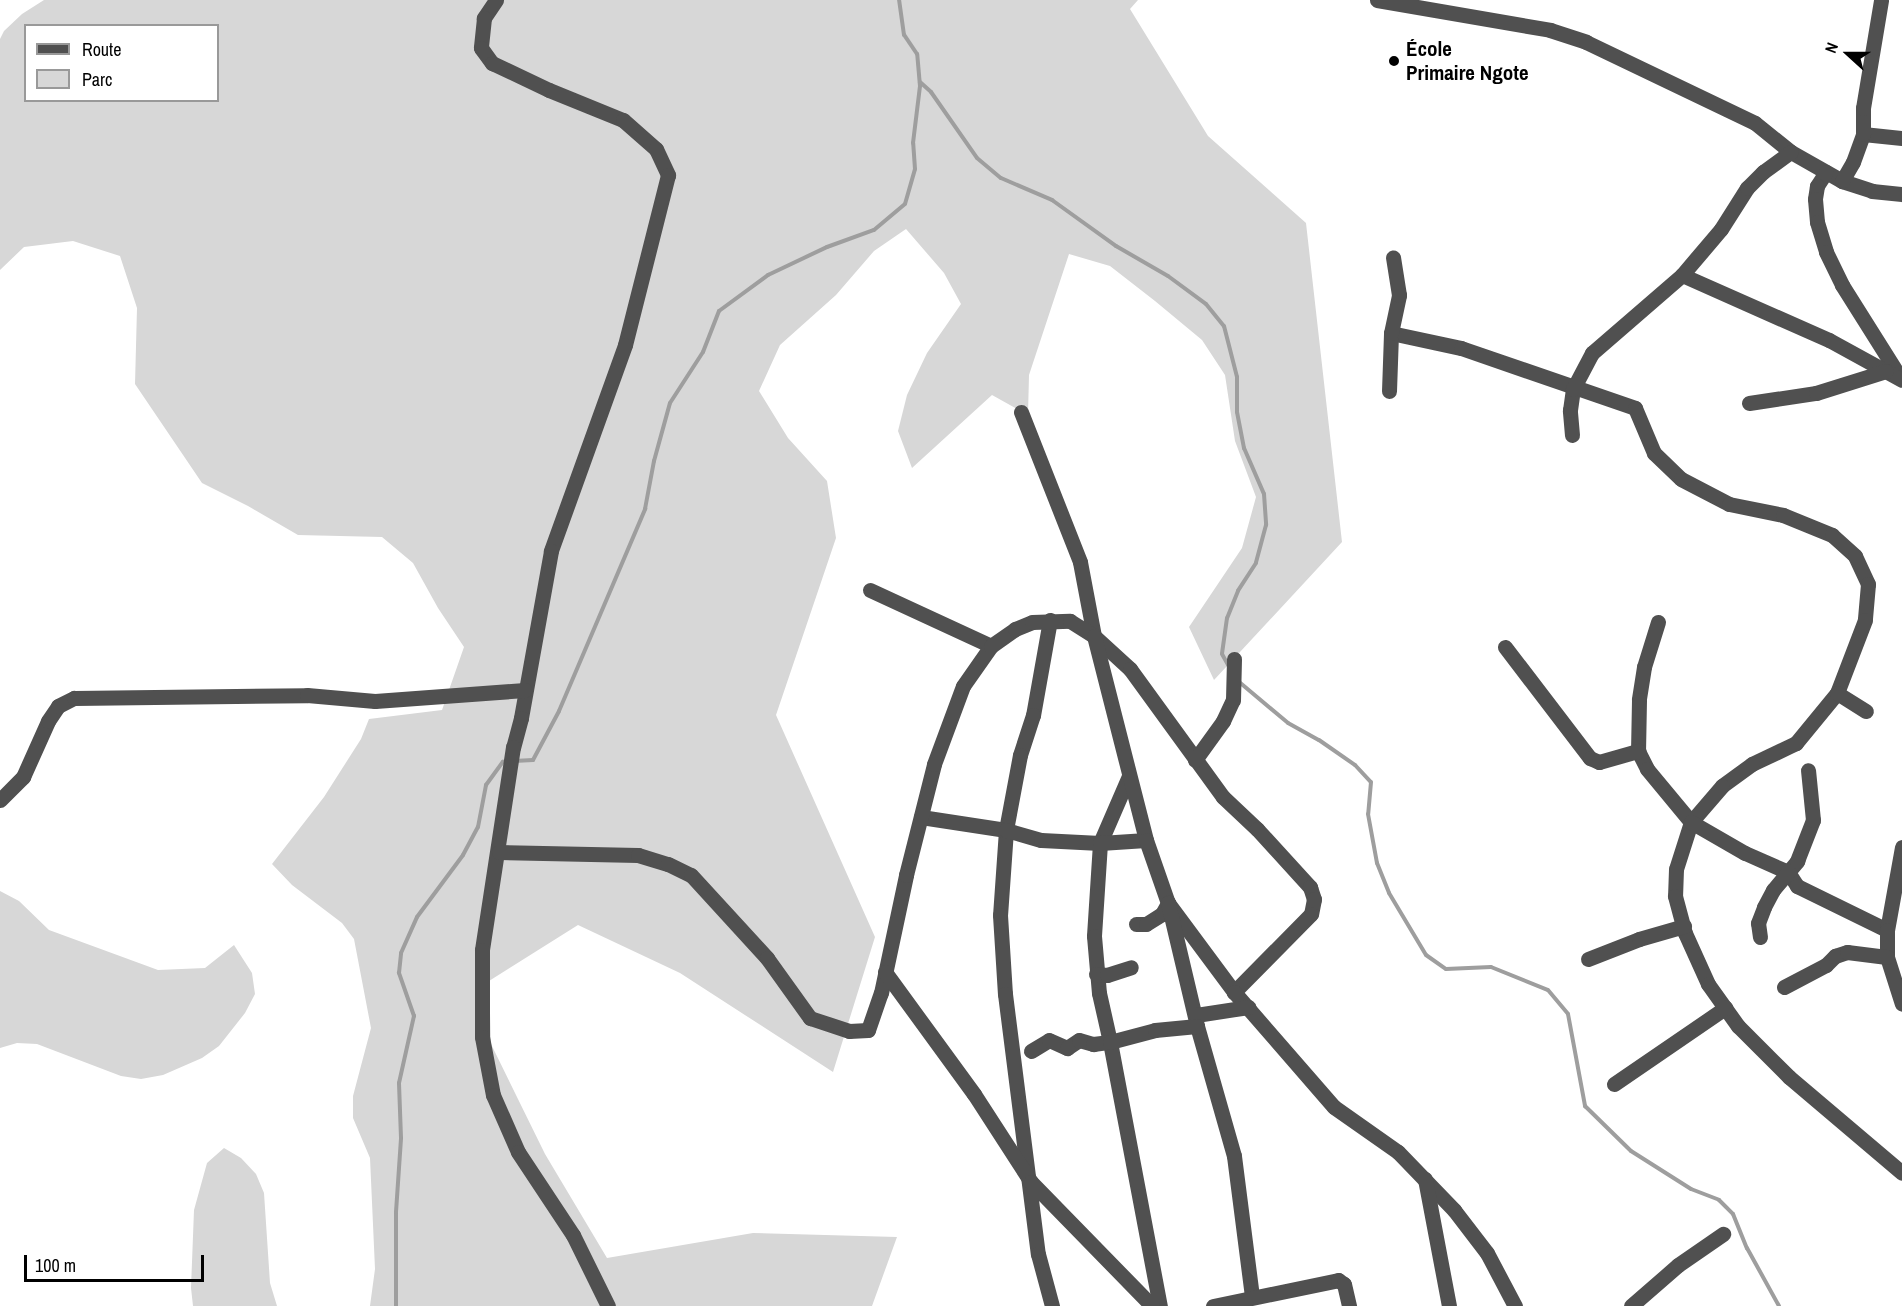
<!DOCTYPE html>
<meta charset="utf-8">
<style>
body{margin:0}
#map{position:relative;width:1902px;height:1306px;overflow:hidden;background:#fff;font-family:"Archivo Narrow",sans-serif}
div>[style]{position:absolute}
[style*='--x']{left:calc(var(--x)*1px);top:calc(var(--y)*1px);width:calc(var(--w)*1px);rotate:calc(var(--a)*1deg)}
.green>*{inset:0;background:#d7d7d7}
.stream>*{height:4px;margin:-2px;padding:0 2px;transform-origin:2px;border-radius:2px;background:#9e9e9e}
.minor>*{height:15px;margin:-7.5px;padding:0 7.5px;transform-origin:7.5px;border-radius:7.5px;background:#505050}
.dots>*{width:16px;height:16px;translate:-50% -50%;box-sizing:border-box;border:3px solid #fff;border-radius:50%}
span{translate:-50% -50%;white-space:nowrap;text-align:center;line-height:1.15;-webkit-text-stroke:4.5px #fff;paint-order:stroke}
.poi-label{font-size:21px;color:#000;font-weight:700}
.left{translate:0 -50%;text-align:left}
.legend{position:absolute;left:24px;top:24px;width:195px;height:78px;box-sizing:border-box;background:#fff;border:2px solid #999;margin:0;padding:8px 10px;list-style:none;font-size:18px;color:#000}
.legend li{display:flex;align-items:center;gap:12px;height:30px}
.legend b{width:30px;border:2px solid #999}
.north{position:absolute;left:1818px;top:24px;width:60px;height:60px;-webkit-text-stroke:4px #fff;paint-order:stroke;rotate:291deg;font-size:16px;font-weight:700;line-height:24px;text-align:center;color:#000}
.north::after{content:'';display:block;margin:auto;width:21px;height:27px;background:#000;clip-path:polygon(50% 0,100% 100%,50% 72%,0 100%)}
.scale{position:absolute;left:24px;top:1255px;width:180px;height:27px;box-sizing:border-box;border:3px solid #000;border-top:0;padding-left:8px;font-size:18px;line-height:21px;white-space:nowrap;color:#000;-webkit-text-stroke:4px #fff;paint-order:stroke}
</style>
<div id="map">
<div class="green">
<i style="clip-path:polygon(evenodd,44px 0,1138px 0,1130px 9px,1208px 136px,1306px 223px,1342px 542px,1214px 680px,1189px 627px,1242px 548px,1256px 497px,1235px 441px,1225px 375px,1202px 340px,1155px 301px,1110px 266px,1069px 254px,1029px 375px,1028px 415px,992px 395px,912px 468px,898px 431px,907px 395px,927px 353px,961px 304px,944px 273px,906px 229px,874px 251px,836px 295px,780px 345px,759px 391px,788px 438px,827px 481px,836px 538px,776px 715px,875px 937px,833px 1072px,680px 973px,578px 925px,489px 981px,491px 1044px,545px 1154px,607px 1258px,753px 1233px,897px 1237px,872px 1306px,370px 1306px,375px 1269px,370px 1158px,353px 1118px,353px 1096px,371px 1028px,354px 939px,342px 923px,292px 885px,272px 864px,324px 797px,361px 739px,369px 719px,442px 710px,464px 647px,438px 608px,413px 563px,382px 537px,298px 535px,248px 506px,202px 483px,135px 384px,137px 308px,120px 256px,73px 241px,24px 247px,0 270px,0 39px,4px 31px,22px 14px,44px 0,26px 26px,218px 26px,218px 100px,26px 100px,26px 26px)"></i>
<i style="clip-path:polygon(0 891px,19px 901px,49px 930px,158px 970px,205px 968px,234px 945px,252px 973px,255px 994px,245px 1013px,219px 1046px,202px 1058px,163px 1075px,141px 1079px,121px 1076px,37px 1044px,17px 1043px,0 1048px)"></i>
<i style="clip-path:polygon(224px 1148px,241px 1158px,256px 1174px,264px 1193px,270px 1283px,277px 1306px,193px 1306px,191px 1288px,194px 1210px,207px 1163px)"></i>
</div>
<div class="stream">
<i style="--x:920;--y:82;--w:15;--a:42"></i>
<i style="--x:931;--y:92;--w:80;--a:55.1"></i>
<i style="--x:977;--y:158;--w:31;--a:40"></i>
<i style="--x:1001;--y:178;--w:56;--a:23.3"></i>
<i style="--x:1052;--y:200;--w:79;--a:35.7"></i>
<i style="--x:1116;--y:246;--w:60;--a:30"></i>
<i style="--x:1168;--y:276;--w:47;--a:36.4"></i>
<i style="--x:1206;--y:304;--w:28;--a:51"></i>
<i style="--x:1224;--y:326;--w:53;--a:75.7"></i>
<i style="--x:1237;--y:377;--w:35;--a:90"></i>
<i style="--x:1237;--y:412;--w:37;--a:79"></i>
<i style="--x:1244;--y:448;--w:50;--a:66.5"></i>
<i style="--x:1264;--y:494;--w:31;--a:86"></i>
<i style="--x:1266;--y:525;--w:39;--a:105"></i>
<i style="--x:1256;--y:563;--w:33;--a:123"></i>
<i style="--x:1238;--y:591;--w:29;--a:112"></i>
<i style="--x:1227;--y:618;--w:36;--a:98"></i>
<i style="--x:1222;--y:654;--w:13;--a:61"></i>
<i style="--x:1238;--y:681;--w:65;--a:40"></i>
<i style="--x:1288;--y:723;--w:35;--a:29"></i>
<i style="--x:1319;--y:740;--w:44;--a:34.8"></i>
<i style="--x:1355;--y:765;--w:23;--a:47"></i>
<i style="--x:1371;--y:782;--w:32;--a:95"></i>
<i style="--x:1368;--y:814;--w:50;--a:79.6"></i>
<i style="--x:1377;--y:863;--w:32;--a:68"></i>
<i style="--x:1389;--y:893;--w:72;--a:59.2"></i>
<i style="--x:1426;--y:955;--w:24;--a:35"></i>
<i style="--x:1446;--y:969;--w:45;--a:-2.5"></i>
<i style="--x:1491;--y:967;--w:61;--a:22"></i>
<i style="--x:1548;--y:990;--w:31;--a:50"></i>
<i style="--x:1568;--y:1014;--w:94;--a:79.5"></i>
<i style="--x:1585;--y:1106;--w:64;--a:44.4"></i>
<i style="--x:1631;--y:1151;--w:71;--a:32.3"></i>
<i style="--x:1691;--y:1189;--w:30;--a:21"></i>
<i style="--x:1719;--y:1200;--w:20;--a:45"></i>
<i style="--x:1733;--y:1214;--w:37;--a:68"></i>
<i style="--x:1747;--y:1248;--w:66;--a:61.1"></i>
<i style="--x:514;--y:761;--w:19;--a:-3"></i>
<i style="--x:533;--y:760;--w:55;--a:-62"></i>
<i style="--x:559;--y:711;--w:220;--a:-66.9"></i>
<i style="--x:645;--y:509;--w:49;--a:-79.4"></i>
<i style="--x:654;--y:461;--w:60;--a:-74.6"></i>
<i style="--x:670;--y:403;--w:61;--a:-57.1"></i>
<i style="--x:703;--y:352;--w:44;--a:-68.7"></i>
<i style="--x:719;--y:311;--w:61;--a:-36.3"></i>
<i style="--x:768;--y:275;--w:65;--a:-25.4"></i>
<i style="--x:827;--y:247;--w:50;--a:-19.9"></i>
<i style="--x:874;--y:230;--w:40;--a:-40"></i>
<i style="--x:905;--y:204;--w:36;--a:-74"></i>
<i style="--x:915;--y:169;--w:26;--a:-94"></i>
<i style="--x:913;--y:143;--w:57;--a:-83"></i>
<i style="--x:920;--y:86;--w:32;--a:-95"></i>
<i style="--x:917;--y:54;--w:23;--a:-124"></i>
<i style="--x:904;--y:35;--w:35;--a:-98"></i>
<i style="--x:396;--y:1306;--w:94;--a:-90"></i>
<i style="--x:396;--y:1212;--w:74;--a:-86.1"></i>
<i style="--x:401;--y:1138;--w:55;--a:-92.1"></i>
<i style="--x:399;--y:1083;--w:69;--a:-77.4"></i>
<i style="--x:414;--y:1016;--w:46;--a:-109.2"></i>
<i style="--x:399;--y:973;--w:20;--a:-84"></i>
<i style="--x:401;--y:953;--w:39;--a:-66"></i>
<i style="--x:417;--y:917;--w:77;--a:-53.4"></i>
<i style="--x:463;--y:855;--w:32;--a:-62"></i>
<i style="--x:478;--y:827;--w:43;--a:-79.2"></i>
<i style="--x:486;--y:785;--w:29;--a:-54"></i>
<i style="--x:503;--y:762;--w:3;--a:0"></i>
</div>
<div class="minor">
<i style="--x:496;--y:0;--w:22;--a:124"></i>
<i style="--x:484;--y:18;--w:30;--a:96"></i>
<i style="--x:481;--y:48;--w:19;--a:54"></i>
<i style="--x:492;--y:63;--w:63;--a:25.3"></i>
<i style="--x:549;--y:90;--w:80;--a:22.1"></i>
<i style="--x:623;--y:120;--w:44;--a:41.3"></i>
<i style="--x:656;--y:149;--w:29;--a:65"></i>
<i style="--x:668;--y:175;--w:175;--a:104.2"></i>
<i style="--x:625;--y:345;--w:219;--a:109.8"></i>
<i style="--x:551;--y:551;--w:170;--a:100.2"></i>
<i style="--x:521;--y:718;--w:30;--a:105"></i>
<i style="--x:513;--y:747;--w:205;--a:98.7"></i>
<i style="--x:482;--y:950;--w:87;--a:90"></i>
<i style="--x:482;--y:1037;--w:59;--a:79.3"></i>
<i style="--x:493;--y:1095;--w:62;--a:66.3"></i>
<i style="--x:518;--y:1152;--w:100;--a:56.5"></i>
<i style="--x:573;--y:1235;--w:79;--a:63.8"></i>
<i style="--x:1377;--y:0;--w:176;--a:9.8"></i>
<i style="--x:1550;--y:30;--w:38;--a:18"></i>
<i style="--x:1586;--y:42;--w:187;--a:25.6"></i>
<i style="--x:1755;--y:123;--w:46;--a:38.9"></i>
<i style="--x:1791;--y:152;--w:59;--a:29.6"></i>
<i style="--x:1842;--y:181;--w:32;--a:18"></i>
<i style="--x:1872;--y:191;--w:30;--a:6"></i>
<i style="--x:1863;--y:134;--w:39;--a:6"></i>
<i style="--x:1826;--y:172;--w:17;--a:123"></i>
<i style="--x:1817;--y:186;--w:13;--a:99"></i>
<i style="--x:1815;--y:199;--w:23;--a:85"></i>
<i style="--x:1817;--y:222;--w:31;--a:73"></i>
<i style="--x:1826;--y:252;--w:37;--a:64"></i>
<i style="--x:1842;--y:285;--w:109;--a:57.8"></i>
<i style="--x:1842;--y:181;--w:22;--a:-60"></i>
<i style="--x:1853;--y:162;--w:30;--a:-70"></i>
<i style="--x:1863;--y:134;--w:26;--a:-90"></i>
<i style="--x:1863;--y:108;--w:109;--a:-80.5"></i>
<i style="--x:1682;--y:275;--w:161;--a:23.9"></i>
<i style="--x:1829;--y:340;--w:83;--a:28.7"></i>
<i style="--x:1391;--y:333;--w:72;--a:12.1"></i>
<i style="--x:1461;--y:348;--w:184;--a:19"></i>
<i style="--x:1635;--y:408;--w:49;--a:67.1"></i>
<i style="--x:1654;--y:453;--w:37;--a:44"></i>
<i style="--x:1681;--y:479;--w:54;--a:27.5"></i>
<i style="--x:1729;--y:504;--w:55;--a:11.5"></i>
<i style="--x:1783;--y:515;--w:53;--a:22.2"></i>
<i style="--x:1832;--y:535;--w:31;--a:42"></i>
<i style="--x:1855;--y:556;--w:31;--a:65"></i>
<i style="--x:1868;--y:584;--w:36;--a:95"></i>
<i style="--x:1865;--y:620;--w:78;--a:111"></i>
<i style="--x:1837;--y:693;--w:65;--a:129.4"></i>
<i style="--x:1796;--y:743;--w:49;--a:154.5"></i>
<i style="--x:1752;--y:764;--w:37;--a:144"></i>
<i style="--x:1722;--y:786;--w:48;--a:130.7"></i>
<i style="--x:1691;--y:822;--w:49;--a:107.7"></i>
<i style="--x:1676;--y:869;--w:27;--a:92"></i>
<i style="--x:1675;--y:896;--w:38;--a:75"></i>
<i style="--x:1685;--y:933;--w:56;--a:65.7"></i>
<i style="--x:1708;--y:984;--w:52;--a:54.5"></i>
<i style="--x:1738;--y:1026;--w:72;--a:45"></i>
<i style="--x:1789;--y:1077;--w:148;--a:40.3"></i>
<i style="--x:1389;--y:391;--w:58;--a:-88"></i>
<i style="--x:1391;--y:333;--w:39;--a:-78"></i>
<i style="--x:1399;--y:295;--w:38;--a:-99"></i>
<i style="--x:1749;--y:403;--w:68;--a:-8.5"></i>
<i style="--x:1816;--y:393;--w:73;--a:-17.4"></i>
<i style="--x:1021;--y:412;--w:161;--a:68.5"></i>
<i style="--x:1080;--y:562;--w:75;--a:79.3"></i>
<i style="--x:1094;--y:636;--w:49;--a:42.5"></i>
<i style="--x:1130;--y:669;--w:158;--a:54"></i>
<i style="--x:1223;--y:797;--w:47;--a:43.3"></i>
<i style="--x:1257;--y:829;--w:79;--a:47.6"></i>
<i style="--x:1310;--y:887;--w:13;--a:72"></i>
<i style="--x:1314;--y:899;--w:15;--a:101"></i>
<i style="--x:1311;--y:914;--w:110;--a:134.6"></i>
<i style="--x:1572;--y:435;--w:25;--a:-95"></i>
<i style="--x:1570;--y:410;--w:21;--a:-82"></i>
<i style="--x:1573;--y:389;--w:41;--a:-62.2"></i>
<i style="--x:1592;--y:353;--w:119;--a:-40.9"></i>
<i style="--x:1682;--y:275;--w:60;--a:-49.7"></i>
<i style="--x:1721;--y:229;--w:49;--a:-57.6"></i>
<i style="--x:1747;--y:188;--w:23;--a:-45"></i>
<i style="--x:1763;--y:172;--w:34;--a:-36"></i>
<i style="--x:870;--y:590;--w:133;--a:24.8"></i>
<i style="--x:1050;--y:620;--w:97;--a:100.1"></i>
<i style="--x:1033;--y:715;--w:42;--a:108"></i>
<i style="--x:1020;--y:755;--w:76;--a:100.6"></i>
<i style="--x:1006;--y:830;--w:85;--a:94"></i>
<i style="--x:1000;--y:915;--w:79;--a:86.4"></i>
<i style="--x:1005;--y:994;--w:262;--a:82.8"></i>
<i style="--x:1038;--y:1254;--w:54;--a:74.9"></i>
<i style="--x:1658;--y:622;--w:47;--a:107.3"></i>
<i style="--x:1644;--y:667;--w:33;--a:99"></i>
<i style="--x:1639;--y:700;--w:51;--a:91.1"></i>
<i style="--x:1638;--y:751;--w:20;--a:63"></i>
<i style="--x:1647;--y:769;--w:69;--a:50.3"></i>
<i style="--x:1691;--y:822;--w:62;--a:29.9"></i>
<i style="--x:1745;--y:853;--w:47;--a:23.8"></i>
<i style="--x:1788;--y:872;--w:17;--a:57"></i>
<i style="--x:1797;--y:886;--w:100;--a:26.1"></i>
<i style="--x:1505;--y:647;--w:140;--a:52.6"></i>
<i style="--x:1590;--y:758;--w:10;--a:24"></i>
<i style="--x:1599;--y:762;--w:41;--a:-15.8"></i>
<i style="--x:1837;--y:693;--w:34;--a:32"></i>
<i style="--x:1195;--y:760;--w:48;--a:-54.3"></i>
<i style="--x:1223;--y:721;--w:23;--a:-65"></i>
<i style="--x:1233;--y:700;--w:41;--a:-88.6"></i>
<i style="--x:1129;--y:776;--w:73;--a:113.4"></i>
<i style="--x:1100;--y:843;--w:93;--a:93.7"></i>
<i style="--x:1094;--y:936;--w:57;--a:85"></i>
<i style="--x:1099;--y:993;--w:50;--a:77.3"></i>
<i style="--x:1110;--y:1042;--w:269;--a:79.3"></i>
<i style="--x:0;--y:800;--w:33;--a:-45"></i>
<i style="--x:23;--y:777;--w:61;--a:-65.9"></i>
<i style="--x:48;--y:721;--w:18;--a:-56"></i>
<i style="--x:58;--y:706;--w:18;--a:-27"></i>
<i style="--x:74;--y:698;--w:233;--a:-0.7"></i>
<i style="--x:307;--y:695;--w:68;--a:5"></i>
<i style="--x:375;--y:701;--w:150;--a:-4.2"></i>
<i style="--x:921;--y:817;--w:86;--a:8.7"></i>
<i style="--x:1006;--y:830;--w:36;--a:16"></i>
<i style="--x:1041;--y:840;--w:59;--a:2.9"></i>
<i style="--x:1100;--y:843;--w:46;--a:-3.7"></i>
<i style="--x:1902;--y:847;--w:84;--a:100.2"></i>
<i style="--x:1887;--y:930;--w:27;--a:90"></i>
<i style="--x:1887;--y:957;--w:49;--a:72.3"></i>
<i style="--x:499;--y:852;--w:139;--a:1.2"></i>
<i style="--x:638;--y:855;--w:31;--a:17"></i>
<i style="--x:668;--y:864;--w:25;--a:26"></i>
<i style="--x:691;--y:875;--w:113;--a:47.5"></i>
<i style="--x:767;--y:958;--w:74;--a:54.4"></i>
<i style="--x:810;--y:1018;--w:41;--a:18.4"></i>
<i style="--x:849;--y:1031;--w:19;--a:-3"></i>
<i style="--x:868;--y:1030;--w:39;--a:-71"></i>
<i style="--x:881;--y:993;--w:121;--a:-78"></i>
<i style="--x:906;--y:875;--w:114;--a:-75.8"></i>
<i style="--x:934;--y:764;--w:83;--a:-69.6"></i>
<i style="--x:963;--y:686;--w:49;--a:-55"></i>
<i style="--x:991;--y:646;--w:29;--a:-35"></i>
<i style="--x:1015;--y:629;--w:18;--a:-22"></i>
<i style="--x:1032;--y:622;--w:38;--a:-2"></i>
<i style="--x:1070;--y:621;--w:28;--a:32"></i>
<i style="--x:1094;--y:636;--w:211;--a:75.7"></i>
<i style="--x:1146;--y:840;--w:67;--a:70.8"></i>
<i style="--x:1168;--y:903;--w:111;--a:53.4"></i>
<i style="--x:1234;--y:992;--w:152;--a:49"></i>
<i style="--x:1334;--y:1107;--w:78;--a:35.1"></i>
<i style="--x:1398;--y:1152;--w:81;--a:46"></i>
<i style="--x:1454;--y:1210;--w:54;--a:52.5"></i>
<i style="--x:1487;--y:1253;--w:60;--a:62.2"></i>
<i style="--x:1136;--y:924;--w:10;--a:0"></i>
<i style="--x:1146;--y:924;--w:19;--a:-32"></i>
<i style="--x:1162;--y:914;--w:13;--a:-61"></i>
<i style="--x:1168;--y:903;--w:126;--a:76.7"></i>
<i style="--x:1197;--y:1026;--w:135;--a:74.1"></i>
<i style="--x:1234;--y:1156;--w:142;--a:82.7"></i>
<i style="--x:1760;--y:937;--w:14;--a:-98"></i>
<i style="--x:1758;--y:923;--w:17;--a:-69"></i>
<i style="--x:1764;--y:907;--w:19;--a:-62"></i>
<i style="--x:1773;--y:890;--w:38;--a:-50"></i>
<i style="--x:1797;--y:861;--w:44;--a:-68.7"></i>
<i style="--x:1813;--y:820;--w:50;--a:-95.7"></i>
<i style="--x:1588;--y:959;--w:55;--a:-21.4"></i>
<i style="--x:1639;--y:939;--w:47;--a:-16.1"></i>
<i style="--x:885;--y:972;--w:151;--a:53.9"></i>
<i style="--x:974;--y:1094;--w:105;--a:57.1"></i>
<i style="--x:1031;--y:1182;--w:173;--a:45.7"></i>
<i style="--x:1096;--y:974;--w:11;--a:5"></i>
<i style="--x:1107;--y:975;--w:25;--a:-18"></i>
<i style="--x:1784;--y:987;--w:47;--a:-27.6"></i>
<i style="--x:1826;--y:965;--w:13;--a:-45"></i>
<i style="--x:1835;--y:956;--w:13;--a:-18"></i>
<i style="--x:1847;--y:952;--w:40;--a:7.1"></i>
<i style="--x:1196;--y:1015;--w:53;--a:-8.7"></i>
<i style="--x:1031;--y:1051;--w:21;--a:-31"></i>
<i style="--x:1049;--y:1040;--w:20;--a:24"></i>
<i style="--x:1067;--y:1048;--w:14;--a:-34"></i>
<i style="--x:1079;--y:1040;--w:15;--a:16"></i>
<i style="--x:1093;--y:1044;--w:17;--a:-7"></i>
<i style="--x:1110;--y:1042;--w:47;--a:-14.9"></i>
<i style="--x:1155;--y:1030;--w:42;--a:-5.4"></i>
<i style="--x:1614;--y:1084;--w:135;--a:-34.4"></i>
<i style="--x:1425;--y:1179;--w:129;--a:79.3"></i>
<i style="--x:1213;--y:1306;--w:128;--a:-11.7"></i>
<i style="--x:1338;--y:1280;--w:7;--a:34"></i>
<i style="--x:1344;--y:1284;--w:23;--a:77"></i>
<i style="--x:1631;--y:1306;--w:62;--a:-41.1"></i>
<i style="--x:1678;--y:1265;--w:55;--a:-34.6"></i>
</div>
<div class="dots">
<i style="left:1394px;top:61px;background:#000"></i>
</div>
<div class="poi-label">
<span class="left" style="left:1406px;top:61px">École<br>Primaire Ngote</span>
</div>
<ul class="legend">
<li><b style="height:8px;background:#505050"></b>Route</li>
<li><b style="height:16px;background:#d7d7d7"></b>Parc</li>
</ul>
<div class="north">N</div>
<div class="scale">100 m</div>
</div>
